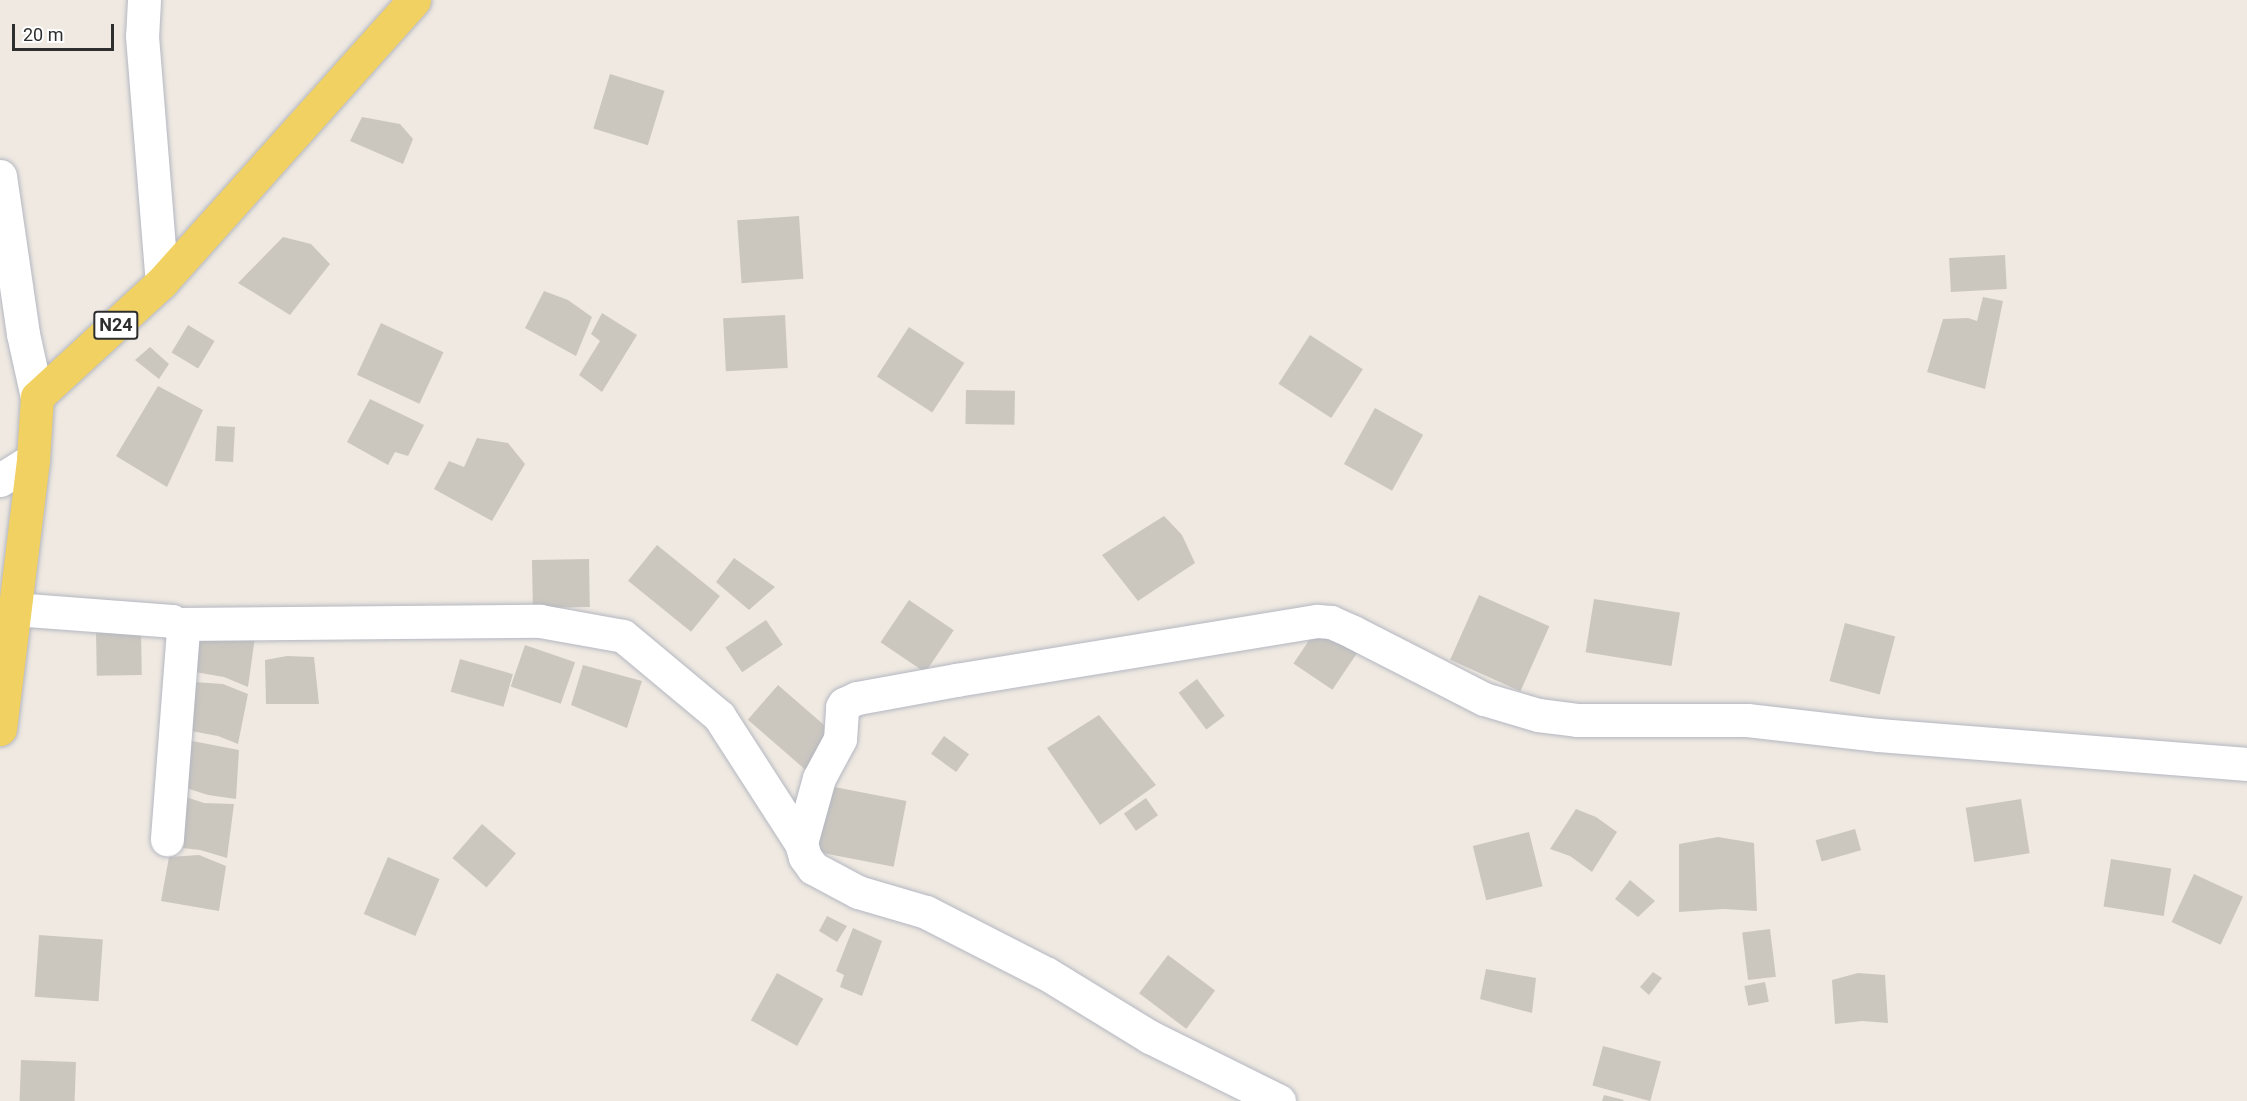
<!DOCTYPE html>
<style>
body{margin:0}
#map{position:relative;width:2247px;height:1101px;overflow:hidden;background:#efe9e1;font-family:Roboto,sans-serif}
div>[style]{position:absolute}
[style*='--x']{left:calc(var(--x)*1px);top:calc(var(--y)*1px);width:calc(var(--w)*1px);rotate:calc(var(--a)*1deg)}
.building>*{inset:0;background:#cbc7bf;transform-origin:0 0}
.roads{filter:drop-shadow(0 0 2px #b4b7c1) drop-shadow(0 0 2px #b4b7c1)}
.minor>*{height:33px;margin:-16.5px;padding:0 16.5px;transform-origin:16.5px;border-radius:16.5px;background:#fff}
.major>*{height:33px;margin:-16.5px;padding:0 16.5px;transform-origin:16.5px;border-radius:16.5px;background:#f2d163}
span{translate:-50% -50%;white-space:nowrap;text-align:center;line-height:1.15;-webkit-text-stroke:4.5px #fff;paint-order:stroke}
.shield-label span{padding:2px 4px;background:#fff;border:2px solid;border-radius:4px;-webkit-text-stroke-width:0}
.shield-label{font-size:18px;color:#2e2e2e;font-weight:700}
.scale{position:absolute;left:12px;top:24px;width:102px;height:27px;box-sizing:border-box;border:3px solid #2e2e2e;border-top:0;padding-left:8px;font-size:18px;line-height:21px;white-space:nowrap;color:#2e2e2e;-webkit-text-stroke:4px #fff;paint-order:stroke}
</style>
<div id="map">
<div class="building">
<i style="left:610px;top:74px;width:57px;height:57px;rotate:17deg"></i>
<i style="clip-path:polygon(362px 117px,400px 124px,413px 139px,403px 164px,350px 141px)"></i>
<i style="left:799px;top:216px;width:63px;height:62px;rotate:86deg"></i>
<i style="clip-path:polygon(283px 237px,311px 244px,330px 264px,290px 315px,238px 283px)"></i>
<i style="left:2005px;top:255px;width:34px;height:56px;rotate:87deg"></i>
<i style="clip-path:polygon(544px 291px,568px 300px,592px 317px,576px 356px,525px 328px)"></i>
<i style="clip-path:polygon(1983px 297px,2003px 301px,1985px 389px,1927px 372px,1943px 319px,1968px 318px,1977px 321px)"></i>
<i style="clip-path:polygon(602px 313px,637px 335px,602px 392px,579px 375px,600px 341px,591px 334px)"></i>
<i style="left:785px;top:315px;width:53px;height:62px;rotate:87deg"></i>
<i style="left:381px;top:323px;width:69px;height:57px;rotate:25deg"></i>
<i style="left:188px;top:325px;width:31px;height:32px;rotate:31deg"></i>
<i style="left:909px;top:327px;width:66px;height:59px;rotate:33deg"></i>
<i style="left:1310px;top:335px;width:63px;height:58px;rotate:33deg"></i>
<i style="clip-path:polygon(150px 347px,169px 364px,159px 379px,135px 360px)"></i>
<i style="clip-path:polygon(158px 386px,203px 410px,167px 487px,116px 456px)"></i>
<i style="left:966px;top:390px;width:49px;height:34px;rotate:1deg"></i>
<i style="clip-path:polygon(370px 399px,424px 425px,408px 456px,395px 452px,388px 465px,347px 442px)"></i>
<i style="left:1375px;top:408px;width:55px;height:64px;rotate:29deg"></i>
<i style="left:217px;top:426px;width:18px;height:35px;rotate:3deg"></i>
<i style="clip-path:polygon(477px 438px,508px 443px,525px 464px,492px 521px,434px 489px,449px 461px,464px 467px)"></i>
<i style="clip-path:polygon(1164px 516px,1182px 535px,1195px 563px,1138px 601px,1102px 555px)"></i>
<i style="left:657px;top:545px;width:81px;height:46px;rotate:39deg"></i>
<i style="clip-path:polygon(734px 558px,775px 587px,749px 610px,716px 582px)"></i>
<i style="left:589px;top:559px;width:48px;height:57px;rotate:89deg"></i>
<i style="left:1479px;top:595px;width:77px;height:71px;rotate:24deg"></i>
<i style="left:1594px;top:599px;width:87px;height:54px;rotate:9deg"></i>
<i style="left:909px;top:600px;width:54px;height:51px;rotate:34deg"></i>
<i style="left:766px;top:620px;width:30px;height:49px;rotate:56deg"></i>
<i style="left:1845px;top:623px;width:52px;height:60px;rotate:15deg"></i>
<i style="clip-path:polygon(202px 627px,255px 637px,248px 687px,224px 677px,195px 672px)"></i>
<i style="left:1318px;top:627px;width:47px;height:44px;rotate:34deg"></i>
<i style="left:141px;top:630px;width:45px;height:45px;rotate:89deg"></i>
<i style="left:525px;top:645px;width:53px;height:44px;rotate:19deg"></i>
<i style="clip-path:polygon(287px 656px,314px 657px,319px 704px,266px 704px,265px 660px)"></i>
<i style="left:460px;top:659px;width:55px;height:34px;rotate:16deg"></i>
<i style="clip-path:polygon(583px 665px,642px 681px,627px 728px,571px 705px)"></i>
<i style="left:1197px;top:679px;width:46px;height:23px;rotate:53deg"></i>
<i style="clip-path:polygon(194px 682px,223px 684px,248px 694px,238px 744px,218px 736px,186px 730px)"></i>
<i style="left:778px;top:685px;width:77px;height:46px;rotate:41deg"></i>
<i style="clip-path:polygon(1099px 715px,1156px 785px,1100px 825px,1047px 748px)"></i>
<i style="left:944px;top:736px;width:31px;height:22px;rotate:36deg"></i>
<i style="clip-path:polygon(187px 740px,239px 750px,236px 799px,208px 795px,180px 786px)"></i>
<i style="left:824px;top:785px;width:84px;height:67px;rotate:11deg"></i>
<i style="clip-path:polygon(180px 795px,204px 803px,234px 804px,227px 858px,200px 850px,173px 847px)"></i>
<i style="left:1146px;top:798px;width:21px;height:27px;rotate:55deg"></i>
<i style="left:2021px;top:799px;width:55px;height:56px;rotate:81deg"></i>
<i style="clip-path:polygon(1576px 809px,1596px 817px,1617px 832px,1592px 872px,1570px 856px,1550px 849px)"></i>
<i style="left:482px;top:824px;width:45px;height:45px;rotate:41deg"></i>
<i style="left:1855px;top:829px;width:22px;height:41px;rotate:74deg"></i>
<i style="left:1529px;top:832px;width:56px;height:58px;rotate:76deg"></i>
<i style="clip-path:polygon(1718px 837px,1754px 843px,1757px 911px,1723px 909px,1679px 912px,1679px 844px)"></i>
<i style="clip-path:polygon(199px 855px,226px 866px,219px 911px,161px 901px,169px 857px)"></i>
<i style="left:388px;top:857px;width:56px;height:62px;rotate:23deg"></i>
<i style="left:2111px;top:859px;width:61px;height:48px;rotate:9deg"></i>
<i style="left:2194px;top:874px;width:54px;height:53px;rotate:25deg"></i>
<i style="clip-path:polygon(1630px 880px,1655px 901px,1638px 917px,1615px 899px)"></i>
<i style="clip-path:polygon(827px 916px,847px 926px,837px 942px,819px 931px)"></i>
<i style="clip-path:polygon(853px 928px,882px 941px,862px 996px,840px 987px,844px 975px,836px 971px)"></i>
<i style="left:1770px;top:929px;width:48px;height:28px;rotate:83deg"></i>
<i style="left:39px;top:935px;width:64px;height:62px;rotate:4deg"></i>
<i style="left:1168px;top:955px;width:59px;height:48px;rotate:37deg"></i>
<i style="clip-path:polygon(1486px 969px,1536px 978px,1532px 1013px,1480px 999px)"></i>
<i style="clip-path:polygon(1653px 972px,1662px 978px,1649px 995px,1640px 987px)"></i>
<i style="left:777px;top:973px;width:53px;height:54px;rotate:29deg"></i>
<i style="clip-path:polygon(1858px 973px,1885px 975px,1888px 1023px,1862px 1021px,1835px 1024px,1832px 980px)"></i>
<i style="left:1765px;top:982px;width:20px;height:21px;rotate:79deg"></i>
<i style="left:1603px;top:1046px;width:60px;height:41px;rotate:15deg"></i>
<i style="left:21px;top:1060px;width:55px;height:41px;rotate:2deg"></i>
<i style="clip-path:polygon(1604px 1095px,1624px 1100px,1623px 1101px,1602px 1101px)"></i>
</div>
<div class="roads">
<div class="minor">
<i style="--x:144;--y:0;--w:36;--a:93"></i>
<i style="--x:142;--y:36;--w:247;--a:85.4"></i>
<i style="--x:0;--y:176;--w:160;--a:81.7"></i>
<i style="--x:23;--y:334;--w:65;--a:77.5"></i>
<i style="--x:0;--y:480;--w:39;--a:-32"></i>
<i style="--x:14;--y:609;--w:158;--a:4.3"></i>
<i style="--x:172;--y:621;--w:14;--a:39"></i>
<i style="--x:183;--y:630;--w:210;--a:94.4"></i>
<i style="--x:179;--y:624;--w:361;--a:-0.5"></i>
<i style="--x:540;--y:621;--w:84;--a:10.2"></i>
<i style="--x:623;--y:636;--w:125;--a:39.8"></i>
<i style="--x:719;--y:716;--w:151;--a:57.2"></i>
<i style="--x:1279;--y:1101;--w:144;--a:-153.6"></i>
<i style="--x:1150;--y:1037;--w:121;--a:-148.5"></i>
<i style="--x:1047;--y:974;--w:136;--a:-152.9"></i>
<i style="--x:926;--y:912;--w:71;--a:-163.6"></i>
<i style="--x:858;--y:892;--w:51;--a:-151.9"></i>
<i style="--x:813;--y:868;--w:14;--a:-126"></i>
<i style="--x:805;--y:857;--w:15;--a:-106"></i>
<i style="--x:801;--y:843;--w:67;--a:-74.5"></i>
<i style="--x:819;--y:778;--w:44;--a:-61.7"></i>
<i style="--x:840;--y:739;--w:32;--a:-86"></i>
<i style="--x:842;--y:707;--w:4;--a:-56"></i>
<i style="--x:844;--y:704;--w:14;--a:-25"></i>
<i style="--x:857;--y:698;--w:101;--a:-10.3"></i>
<i style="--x:956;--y:680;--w:366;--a:-9.3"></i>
<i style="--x:1317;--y:621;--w:14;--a:4"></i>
<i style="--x:1331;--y:622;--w:24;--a:24"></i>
<i style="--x:1353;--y:632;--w:147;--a:27.1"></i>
<i style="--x:1484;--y:699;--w:56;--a:16.5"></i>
<i style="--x:1538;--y:715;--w:39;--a:7"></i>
<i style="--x:1577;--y:720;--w:170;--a:0"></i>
<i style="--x:1747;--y:720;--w:133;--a:6.5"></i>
<i style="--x:1879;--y:735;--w:369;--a:4.5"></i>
</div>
<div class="major">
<i style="--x:0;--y:729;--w:272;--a:-83"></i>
<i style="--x:33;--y:459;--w:62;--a:-86.3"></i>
<i style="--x:37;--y:397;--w:170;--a:-42.6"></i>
<i style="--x:162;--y:282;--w:378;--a:-48.2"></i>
</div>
</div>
<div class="shield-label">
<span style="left:116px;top:325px">N24</span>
</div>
<div class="scale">20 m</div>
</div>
